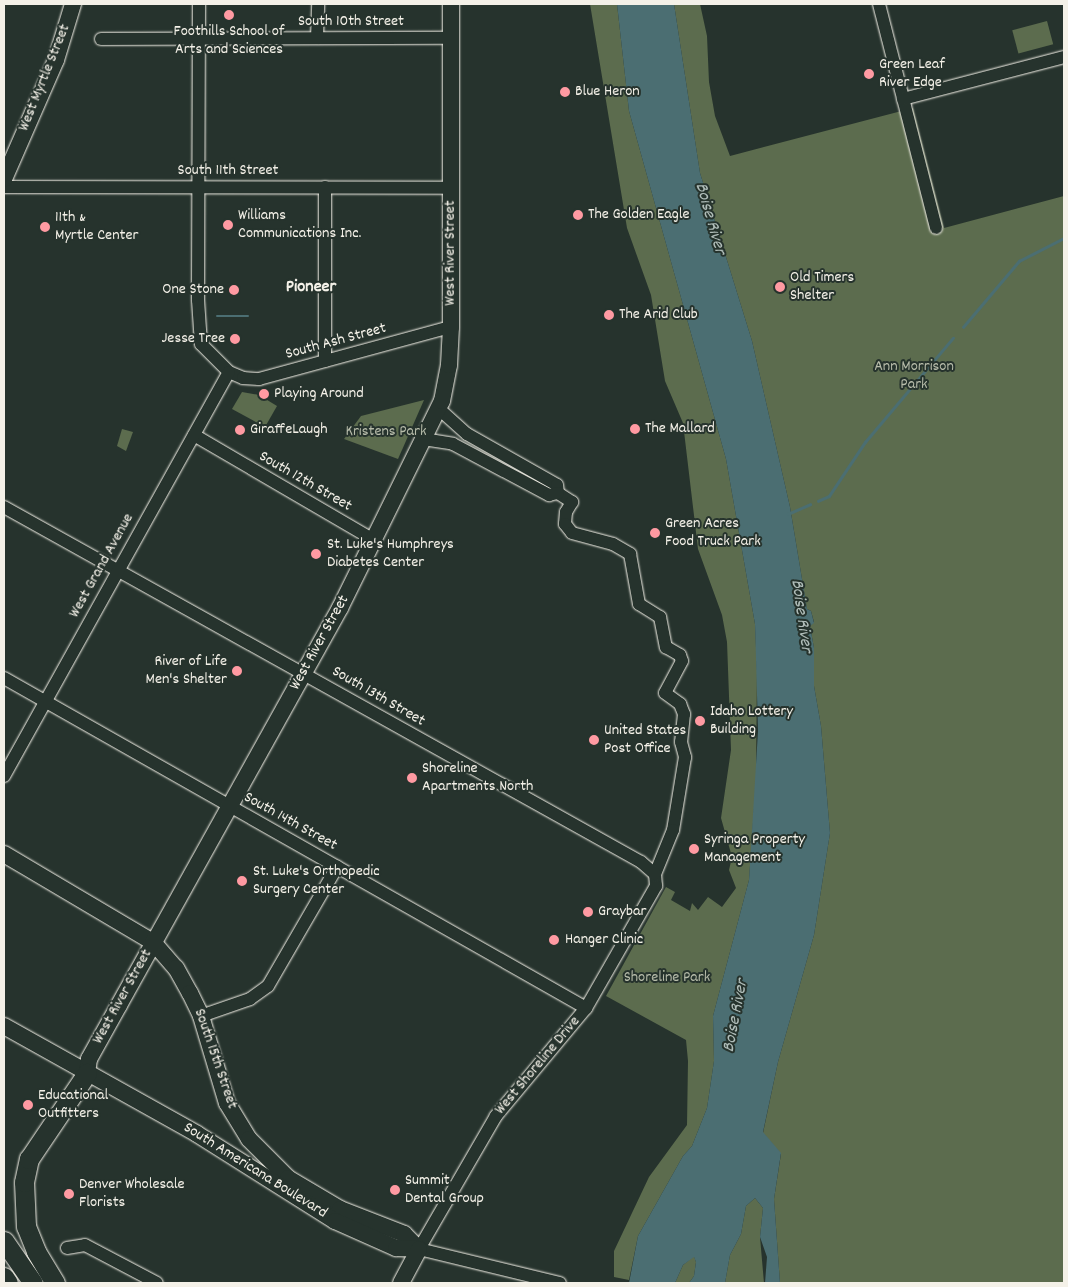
<!DOCTYPE html>
<style>
body{margin:0}
#map{position:relative;width:1068px;height:1287px;overflow:hidden;background:#26332d;font-family:Dekko,sans-serif}
div>[style]{position:absolute}
[style*='--x']{left:calc(var(--x)*1px);top:calc(var(--y)*1px);width:calc(var(--w)*1px);rotate:calc(var(--a)*1deg)}
.green>*{inset:0;background:#5c6c4e;transform-origin:0 0}
.water>*{inset:0;background:#4b6e72}
.stream>*{height:2.5px;margin:-1.25px;padding:0 1.25px;transform-origin:1.25px;border-radius:1.25px;background:#4b6e72}
.roads{filter:drop-shadow(0 0 1px #f4f1e8) drop-shadow(0 0 1px #f4f1e8)}
.minor>*{height:12px;margin:-6px;padding:0 6px;transform-origin:6px;border-radius:6px;background:#26332d}
.major>*{height:16px;margin:-8px;padding:0 8px;transform-origin:8px;border-radius:8px;background:#26332d}
.highway>*{height:19px;margin:-9.5px;padding:0 9.5px;transform-origin:9.5px;border-radius:9.5px;background:#26332d}
.dots>*{width:14px;height:14px;translate:-50% -50%;box-sizing:border-box;border:2px solid #26332d;border-radius:50%}
span{translate:-50% -50%;white-space:nowrap;text-align:center;line-height:1.15;-webkit-text-stroke:4px #26332d;paint-order:stroke}
.street-label{font-size:16px;color:#f4f1e8}
.poi-label{font-size:16px;color:#f4f1e8}
.left{translate:0 -50%;text-align:left}
.right{translate:-100% -50%;text-align:right}
.park-label{font-size:16px;color:#b7bcaa}
.water-label{font-size:18px;color:#b0bdb9;font-style:italic}
.neighbourhood-label{font-size:18px;color:#f4f1e8;font-weight:700}
.frame{position:absolute;inset:0;border:5px solid #f4f1e8;pointer-events:none}
</style>
<div id="map">
<div class="green">
<i style="clip-path:polygon(590px 4px,617px 4px,629px 111px,726px 459px,755px 624px,757px 671px,756px 780px,749px 880px,713px 1016px,714px 1061px,707px 1108px,692px 1146px,683px 1156px,638px 1236px,629px 1280px,614px 1277px,614px 1251px,649px 1177px,687px 1125px,688px 1061px,686px 1040px,606px 996px,666px 887px,675px 892px,671px 900px,690px 911px,692px 903px,698px 910px,708px 897px,722px 907px,736px 888px,729px 870px,732px 857px,721px 818px,731px 750px,727px 642px,722px 615px,698px 549px,683px 423px,665px 381px,651px 295px,627px 228px)"></i>
<i style="clip-path:polygon(674px 4px,700px 4px,707px 36px,709px 82px,715px 116px,730px 156px,913px 108px,944px 228px,1064px 196px,1064px 1283px,780px 1283px,774px 1199px,781px 1154px,763px 1133px,778px 1062px,814px 935px,830px 833px,821px 726px,814px 686px,814px 648px,810px 626px,814px 622px,811px 611px,807px 609px,790px 507px,752px 341px,700px 173px)"></i>
<i style="left:1047px;top:21px;width:24px;height:36px;rotate:75deg"></i>
<i style="clip-path:polygon(242px 392px,259px 395px,277px 406px,265px 427px,232px 409px)"></i>
<i style="clip-path:polygon(424px 400px,398px 459px,344px 439px,361px 416px)"></i>
<i style="clip-path:polygon(122px 429px,133px 432px,126px 451px,117px 446px)"></i>
<i style="clip-path:polygon(755px 1198px,763px 1208px,760px 1237px,764px 1283px,725px 1283px,730px 1255px,741px 1234px,746px 1206px)"></i>
<i style="clip-path:polygon(694px 1256px,696px 1262px,694px 1276px,689px 1283px,675px 1283px,683px 1265px)"></i>
</div>
<div class="water">
<i style="clip-path:polygon(617px 4px,674px 4px,700px 173px,752px 341px,790px 507px,807px 609px,811px 611px,814px 623px,810px 626px,814px 648px,814px 686px,821px 726px,830px 833px,814px 935px,778px 1062px,763px 1132px,781px 1153px,774px 1199px,780px 1283px,765px 1283px,767px 1257px,760px 1237px,763px 1208px,755px 1198px,746px 1206px,741px 1234px,730px 1255px,725px 1283px,689px 1283px,694px 1276px,696px 1262px,694px 1257px,683px 1265px,675px 1283px,629px 1283px,638px 1236px,683px 1156px,692px 1146px,707px 1108px,714px 1061px,713px 1016px,749px 880px,758px 731px,755px 624px,726px 459px,629px 111px)"></i>
</div>
<div class="stream">
<i style="--x:217;--y:316;--w:31;--a:0"></i>
<i style="--x:963;--y:327;--w:87;--a:-49.7"></i>
<i style="--x:1019;--y:261;--w:51;--a:-27.1"></i>
<i style="--x:818;--y:501;--w:12;--a:-24"></i>
<i style="--x:829;--y:496;--w:65;--a:-56.3"></i>
<i style="--x:865;--y:442;--w:136;--a:-49.8"></i>
<i style="--x:788;--y:514;--w:24;--a:-24"></i>
</div>
<div class="roads">
<div class="minor">
<i style="--x:199;--y:4;--w:296;--a:90.2"></i>
<i style="--x:198;--y:300;--w:44;--a:86.1"></i>
<i style="--x:201;--y:344;--w:40;--a:45"></i>
<i style="--x:229;--y:372;--w:15;--a:23"></i>
<i style="--x:243;--y:378;--w:16;--a:4"></i>
<i style="--x:259;--y:379;--w:199;--a:-15.2"></i>
<i style="--x:879;--y:4;--w:231;--a:75.7"></i>
<i style="--x:317;--y:38;--w:34;--a:-88"></i>
<i style="--x:101;--y:39;--w:350;--a:-0.2"></i>
<i style="--x:903;--y:99;--w:166;--a:-14.6"></i>
<i style="--x:4;--y:187;--w:447;--a:0.1"></i>
<i style="--x:325;--y:187;--w:174;--a:90"></i>
<i style="--x:438;--y:408;--w:39;--a:42"></i>
<i style="--x:467;--y:434;--w:103;--a:29.5"></i>
<i style="--x:557;--y:485;--w:8;--a:83"></i>
<i style="--x:558;--y:493;--w:17;--a:33"></i>
<i style="--x:572;--y:502;--w:12;--a:121"></i>
<i style="--x:566;--y:512;--w:12;--a:95"></i>
<i style="--x:565;--y:524;--w:11;--a:52"></i>
<i style="--x:572;--y:533;--w:42;--a:15"></i>
<i style="--x:613;--y:544;--w:20;--a:30"></i>
<i style="--x:630;--y:554;--w:51;--a:79.8"></i>
<i style="--x:639;--y:604;--w:25;--a:32"></i>
<i style="--x:660;--y:617;--w:31;--a:79"></i>
<i style="--x:666;--y:647;--w:16;--a:30"></i>
<i style="--x:680;--y:655;--w:6;--a:72"></i>
<i style="--x:682;--y:661;--w:36;--a:118"></i>
<i style="--x:665;--y:693;--w:19;--a:36"></i>
<i style="--x:680;--y:704;--w:11;--a:68"></i>
<i style="--x:684;--y:714;--w:28;--a:96"></i>
<i style="--x:681;--y:742;--w:16;--a:75"></i>
<i style="--x:685;--y:757;--w:74;--a:99.3"></i>
<i style="--x:673;--y:830;--w:48;--a:112.2"></i>
<i style="--x:655;--y:874;--w:12;--a:85"></i>
<i style="--x:656;--y:886;--w:141;--a:119.8"></i>
<i style="--x:586;--y:1008;--w:141;--a:129.8"></i>
<i style="--x:496;--y:1116;--w:154;--a:120.1"></i>
<i style="--x:419;--y:1249;--w:145;--a:13.6"></i>
<i style="--x:194;--y:435;--w:208;--a:30.3"></i>
<i style="--x:423;--y:439;--w:30;--a:9"></i>
<i style="--x:453;--y:444;--w:109;--a:28"></i>
<i style="--x:549;--y:495;--w:9;--a:-13"></i>
<i style="--x:4;--y:507;--w:729;--a:29.13"></i>
<i style="--x:641;--y:862;--w:18;--a:41"></i>
<i style="--x:4;--y:678;--w:669;--a:29.55"></i>
<i style="--x:4;--y:776;--w:462;--a:-60.9"></i>
<i style="--x:201;--y:1016;--w:52;--a:-19.1"></i>
<i style="--x:250;--y:999;--w:22;--a:-36"></i>
<i style="--x:268;--y:986;--w:138;--a:-59.9"></i>
<i style="--x:67;--y:1248;--w:18;--a:-9"></i>
<i style="--x:85;--y:1245;--w:81;--a:27.8"></i>
</div>
<div class="major">
<i style="--x:4;--y:179;--w:130;--a:-66.4"></i>
<i style="--x:56;--y:60;--w:59;--a:-73.1"></i>
<i style="--x:4;--y:854;--w:173;--a:30.6"></i>
<i style="--x:153;--y:942;--w:35;--a:49"></i>
<i style="--x:176;--y:968;--w:29;--a:61"></i>
<i style="--x:190;--y:993;--w:25;--a:64"></i>
<i style="--x:201;--y:1016;--w:91;--a:73.4"></i>
<i style="--x:227;--y:1103;--w:42;--a:58.6"></i>
<i style="--x:249;--y:1139;--w:55;--a:45"></i>
<i style="--x:288;--y:1178;--w:61;--a:30.8"></i>
<i style="--x:340;--y:1209;--w:69;--a:21.3"></i>
<i style="--x:404;--y:1234;--w:21;--a:45"></i>
<i style="--x:4;--y:1026;--w:221;--a:29.2"></i>
<i style="--x:197;--y:1134;--w:163;--a:32.2"></i>
<i style="--x:335;--y:1221;--w:67;--a:23.9"></i>
<i style="--x:396;--y:1248;--w:23;--a:2"></i>
<i style="--x:87;--y:1073;--w:14;--a:-82"></i>
<i style="--x:89;--y:1059;--w:62;--a:-60.9"></i>
<i style="--x:119;--y:1005;--w:454;--a:-60.9"></i>
<i style="--x:340;--y:608;--w:231;--a:-63.8"></i>
<i style="--x:442;--y:401;--w:37;--a:-79"></i>
<i style="--x:449;--y:365;--w:38;--a:-87"></i>
<i style="--x:451;--y:327;--w:323;--a:-90"></i>
<i style="--x:401;--y:1283;--w:38;--a:-62"></i>
</div>
<div class="highway">
<i style="--x:4;--y:1241;--w:51;--a:55.4"></i>
<i style="--x:4;--y:1277;--w:7;--a:56"></i>
<i style="--x:55;--y:1283;--w:37;--a:-121"></i>
<i style="--x:36;--y:1251;--w:27;--a:-112"></i>
<i style="--x:26;--y:1226;--w:44;--a:-92.6"></i>
<i style="--x:24;--y:1182;--w:24;--a:-78"></i>
<i style="--x:29;--y:1159;--w:104;--a:-56"></i>
</div>
</div>
<div class="dots">
<i style="left:229px;top:15px;background:#ff9aa2"></i>
<i style="left:869px;top:74px;background:#ff9aa2"></i>
<i style="left:565px;top:92px;background:#ff9aa2"></i>
<i style="left:578px;top:215px;background:#ff9aa2"></i>
<i style="left:228px;top:225px;background:#ff9aa2"></i>
<i style="left:45px;top:227px;background:#ff9aa2"></i>
<i style="left:780px;top:287px;background:#ff9aa2"></i>
<i style="left:234px;top:290px;background:#ff9aa2"></i>
<i style="left:609px;top:315px;background:#ff9aa2"></i>
<i style="left:235px;top:339px;background:#ff9aa2"></i>
<i style="left:264px;top:394px;background:#ff9aa2"></i>
<i style="left:635px;top:429px;background:#ff9aa2"></i>
<i style="left:240px;top:430px;background:#ff9aa2"></i>
<i style="left:655px;top:533px;background:#ff9aa2"></i>
<i style="left:316px;top:554px;background:#ff9aa2"></i>
<i style="left:237px;top:671px;background:#ff9aa2"></i>
<i style="left:700px;top:721px;background:#ff9aa2"></i>
<i style="left:594px;top:740px;background:#ff9aa2"></i>
<i style="left:412px;top:778px;background:#ff9aa2"></i>
<i style="left:694px;top:849px;background:#ff9aa2"></i>
<i style="left:242px;top:881px;background:#ff9aa2"></i>
<i style="left:588px;top:912px;background:#ff9aa2"></i>
<i style="left:554px;top:940px;background:#ff9aa2"></i>
<i style="left:28px;top:1105px;background:#ff9aa2"></i>
<i style="left:395px;top:1190px;background:#ff9aa2"></i>
<i style="left:69px;top:1194px;background:#ff9aa2"></i>
</div>
<div class="street-label">
<span style="left:351px;top:22px">South 10th Street</span>
<span style="left:45px;top:78px;rotate:-68deg">West Myrtle Street</span>
<span style="left:228px;top:171px">South 11th Street</span>
<span style="left:451px;top:253px;rotate:-90deg">West River Street</span>
<span style="left:336px;top:342px;rotate:-15deg">South Ash Street</span>
<span style="left:305px;top:482px;rotate:30deg">South 12th Street</span>
<span style="left:102px;top:566px;rotate:-61deg">West Grand Avenue</span>
<span style="left:320px;top:643px;rotate:-61deg">West River Street</span>
<span style="left:378px;top:697px;rotate:30deg">South 13th Street</span>
<span style="left:290px;top:822px;rotate:29deg">South 14th Street</span>
<span style="left:123px;top:997px;rotate:-61deg">West River Street</span>
<span style="left:215px;top:1059px;rotate:71deg">South 15th Street</span>
<span style="left:538px;top:1066px;rotate:-50deg">West Shoreline Drive</span>
<span style="left:255px;top:1171px;rotate:32deg">South Americana Boulevard</span>
</div>
<div class="poi-label">
<span style="left:229px;top:41px">Foothills School of<br>Arts and Sciences</span>
<span class="left" style="left:879px;top:74px">Green Leaf<br>River Edge</span>
<span class="left" style="left:575px;top:92px">Blue Heron</span>
<span class="left" style="left:588px;top:215px">The Golden Eagle</span>
<span class="left" style="left:238px;top:225px">Williams<br>Communications Inc.</span>
<span class="left" style="left:55px;top:227px">11th &amp;<br>Myrtle Center</span>
<span class="left" style="left:790px;top:287px">Old Timers<br>Shelter</span>
<span class="right" style="left:224px;top:290px">One Stone</span>
<span class="left" style="left:619px;top:315px">The Arid Club</span>
<span class="right" style="left:225px;top:339px">Jesse Tree</span>
<span class="left" style="left:274px;top:394px">Playing Around</span>
<span class="left" style="left:645px;top:429px">The Mallard</span>
<span class="left" style="left:250px;top:430px">GiraffeLaugh</span>
<span class="left" style="left:665px;top:533px">Green Acres<br>Food Truck Park</span>
<span class="left" style="left:327px;top:554px">St. Luke's Humphreys<br>Diabetes Center</span>
<span class="right" style="left:227px;top:671px">River of Life<br>Men's Shelter</span>
<span class="left" style="left:710px;top:721px">Idaho Lottery<br>Building</span>
<span class="left" style="left:604px;top:740px">United States<br>Post Office</span>
<span class="left" style="left:422px;top:778px">Shoreline<br>Apartments North</span>
<span class="left" style="left:704px;top:849px">Syringa Property<br>Management</span>
<span class="left" style="left:253px;top:881px">St. Luke's Orthopedic<br>Surgery Center</span>
<span class="left" style="left:598px;top:912px">Graybar</span>
<span class="left" style="left:565px;top:940px">Hanger Clinic</span>
<span class="left" style="left:38px;top:1105px">Educational<br>Outfitters</span>
<span class="left" style="left:405px;top:1190px">Summit<br>Dental Group</span>
<span class="left" style="left:79px;top:1194px">Denver Wholesale<br>Florists</span>
</div>
<div class="park-label">
<span style="left:914px;top:376px">Ann Morrison<br>Park</span>
<span style="left:386px;top:432px">Kristens Park</span>
<span style="left:667px;top:978px">Shoreline Park</span>
</div>
<div class="water-label">
<span style="left:709px;top:219px;rotate:74deg">Boise River</span>
<span style="left:800px;top:616px;rotate:82deg">Boise River</span>
<span style="left:737px;top:1016px;rotate:-79deg">Boise River</span>
</div>
<div class="neighbourhood-label">
<span style="left:311px;top:288px">Pioneer</span>
</div>
<div class="frame"></div>
</div>
